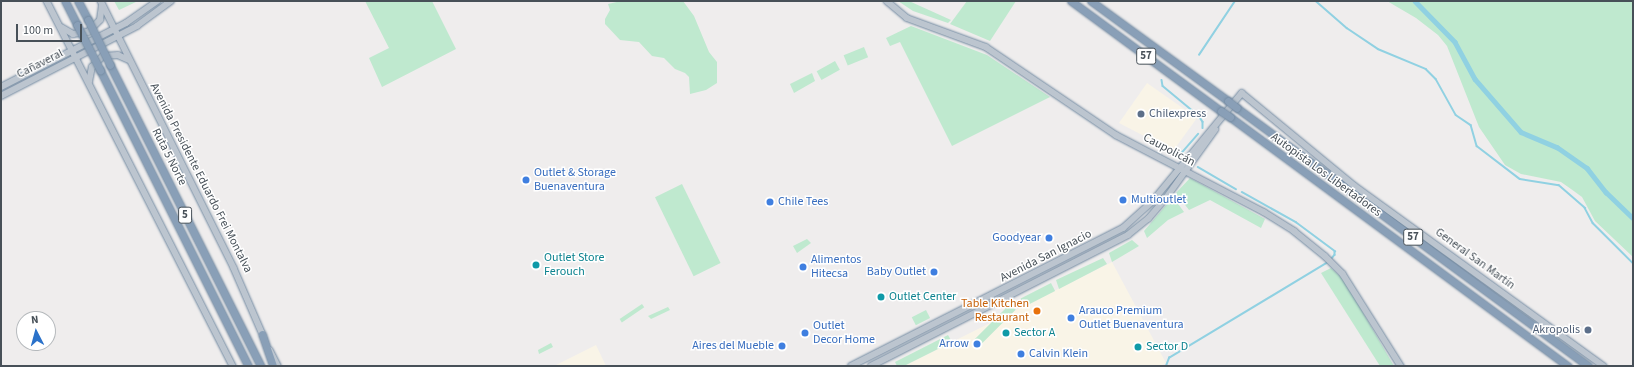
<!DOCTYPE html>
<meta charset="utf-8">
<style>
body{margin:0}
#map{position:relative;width:1634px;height:367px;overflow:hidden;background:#efeded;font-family:"Source Sans 3",sans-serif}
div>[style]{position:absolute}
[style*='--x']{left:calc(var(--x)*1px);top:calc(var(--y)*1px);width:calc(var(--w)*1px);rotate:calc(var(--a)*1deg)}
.commercial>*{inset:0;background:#f9f4e7}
.green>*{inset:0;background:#bfe9cf;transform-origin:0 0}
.stream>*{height:1.5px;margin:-0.75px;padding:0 0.75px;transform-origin:0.75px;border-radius:0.75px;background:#90d1e2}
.canal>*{height:4.5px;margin:-2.25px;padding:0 2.25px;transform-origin:2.25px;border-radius:2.25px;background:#90d1e2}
.roads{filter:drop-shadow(0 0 1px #748ba2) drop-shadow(0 0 1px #748ba2)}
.secondary>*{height:5.5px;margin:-2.75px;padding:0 2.75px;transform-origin:2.75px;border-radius:2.75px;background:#bcc5cf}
.highway>*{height:7px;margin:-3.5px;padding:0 3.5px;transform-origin:3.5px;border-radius:3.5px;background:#899fb7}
.bridges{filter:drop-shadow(0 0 1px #748ba2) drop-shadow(0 0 1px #748ba2)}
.highway-bridge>*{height:7px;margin:-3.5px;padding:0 3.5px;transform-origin:3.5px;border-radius:3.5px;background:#899fb7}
.dots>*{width:11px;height:11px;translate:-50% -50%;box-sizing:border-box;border:2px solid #fff;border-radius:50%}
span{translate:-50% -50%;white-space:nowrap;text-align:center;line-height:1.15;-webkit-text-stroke:3px #fff;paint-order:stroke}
.shield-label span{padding:1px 3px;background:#fff;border:1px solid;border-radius:3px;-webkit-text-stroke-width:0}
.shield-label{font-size:11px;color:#475058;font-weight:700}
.street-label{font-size:12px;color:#475058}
.service-label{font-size:12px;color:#4e5e75}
.left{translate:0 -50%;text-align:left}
.right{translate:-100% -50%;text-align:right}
.shop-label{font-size:12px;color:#366cbe}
.culture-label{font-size:12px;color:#0d838f}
.food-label{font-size:12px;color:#c56008}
.frame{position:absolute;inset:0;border:2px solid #475058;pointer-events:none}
.north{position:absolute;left:16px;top:311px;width:40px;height:40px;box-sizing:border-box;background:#fff;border:1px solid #b5b9bc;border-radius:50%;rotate:354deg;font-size:11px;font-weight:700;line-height:16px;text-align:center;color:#475058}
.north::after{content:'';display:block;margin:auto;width:14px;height:18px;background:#2b72ca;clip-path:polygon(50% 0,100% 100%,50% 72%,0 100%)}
.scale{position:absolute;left:16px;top:24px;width:66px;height:18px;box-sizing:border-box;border:2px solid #475058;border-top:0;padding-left:5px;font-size:12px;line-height:14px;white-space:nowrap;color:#475058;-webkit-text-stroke:3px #fff;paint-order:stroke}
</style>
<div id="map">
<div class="commercial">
<i style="clip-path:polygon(1147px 83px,1197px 118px,1173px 151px,1119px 123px)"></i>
<i style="clip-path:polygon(1112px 262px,1166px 363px,1160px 366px,904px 366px)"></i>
<i style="clip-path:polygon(596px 345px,606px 366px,554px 366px)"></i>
</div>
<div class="green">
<i style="clip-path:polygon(114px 1px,138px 1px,119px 10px)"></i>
<i style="clip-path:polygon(365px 1px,432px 1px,456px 49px,382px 87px,369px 58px,389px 48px)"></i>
<i style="clip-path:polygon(621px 1px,683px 1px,694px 16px,709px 52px,717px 62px,717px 83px,706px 90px,690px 94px,689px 77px,685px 73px,675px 69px,664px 58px,652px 56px,639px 42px,620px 40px,605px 24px,605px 19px,610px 10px,608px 4px)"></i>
<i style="clip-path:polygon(898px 1px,909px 1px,951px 20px,948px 23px,913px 11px)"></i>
<i style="clip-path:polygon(967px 1px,1016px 1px,990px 41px,950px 24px)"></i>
<i style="clip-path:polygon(1387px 1px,1633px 1px,1633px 257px,1595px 221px,1582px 197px,1571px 189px,1561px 182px,1521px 174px,1505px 165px,1479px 127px,1447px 46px,1438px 35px,1416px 18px)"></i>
<i style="clip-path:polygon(911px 26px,987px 55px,1050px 97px,952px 146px,900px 42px,890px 46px,886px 38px)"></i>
<i style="left:864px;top:47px;width:11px;height:22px;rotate:68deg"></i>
<i style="left:835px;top:61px;width:10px;height:21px;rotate:61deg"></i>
<i style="clip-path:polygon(812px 73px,815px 81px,794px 93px,790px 84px)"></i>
<i style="clip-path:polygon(1190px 178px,1265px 219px,1261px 228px,1210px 200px,1189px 210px,1176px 193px)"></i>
<i style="left:682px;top:184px;width:88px;height:30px;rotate:64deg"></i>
<i style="clip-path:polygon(1173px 197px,1184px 212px,1168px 220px,1147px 238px,1144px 231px)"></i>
<i style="clip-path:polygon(807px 239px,811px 243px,797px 253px,793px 246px)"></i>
<i style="clip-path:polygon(1132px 240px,1139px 246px,1112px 262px,1109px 253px)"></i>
<i style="clip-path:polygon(1103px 258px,1107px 264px,1059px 289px,1056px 280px)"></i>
<i style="clip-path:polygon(1331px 268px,1344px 280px,1394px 366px,1380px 366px,1321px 273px)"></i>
<i style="left:1051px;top:283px;width:9px;height:34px;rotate:63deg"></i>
<i style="left:642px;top:304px;width:4px;height:27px;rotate:56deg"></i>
<i style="left:1010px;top:304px;width:8px;height:51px;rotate:45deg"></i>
<i style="clip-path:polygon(668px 307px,670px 310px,651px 319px,648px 316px)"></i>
<i style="left:926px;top:310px;width:9px;height:16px;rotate:63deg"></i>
<i style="clip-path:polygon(948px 335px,952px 342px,904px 366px,897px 366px,895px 362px)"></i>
<i style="clip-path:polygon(551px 343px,553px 347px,539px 354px,538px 350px)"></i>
</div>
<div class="stream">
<i style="--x:1316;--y:1;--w:41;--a:41.1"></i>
<i style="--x:1347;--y:28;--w:37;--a:34"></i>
<i style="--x:1378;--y:49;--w:52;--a:22.6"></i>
<i style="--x:1426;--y:69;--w:14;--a:45"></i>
<i style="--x:1436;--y:79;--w:41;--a:60.9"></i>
<i style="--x:1456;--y:115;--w:18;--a:34"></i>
<i style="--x:1471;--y:125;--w:22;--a:74"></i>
<i style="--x:1477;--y:146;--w:54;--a:37.5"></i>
<i style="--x:1520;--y:179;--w:39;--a:9"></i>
<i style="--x:1559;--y:185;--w:35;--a:41"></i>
<i style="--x:1585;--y:208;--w:17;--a:62"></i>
<i style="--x:1593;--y:223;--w:57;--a:45"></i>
<i style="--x:1199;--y:55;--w:65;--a:-56.3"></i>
<i style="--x:1162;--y:80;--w:6;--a:81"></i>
<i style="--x:1163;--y:86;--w:47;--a:39.8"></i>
<i style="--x:1199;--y:116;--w:7;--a:56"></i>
<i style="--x:1203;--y:122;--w:6;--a:90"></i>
<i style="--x:1179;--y:156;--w:29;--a:-49"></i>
<i style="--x:1198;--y:167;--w:44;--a:30.1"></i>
<i style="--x:1242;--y:192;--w:62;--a:29.1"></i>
<i style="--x:1296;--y:222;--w:49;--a:36.6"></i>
<i style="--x:1335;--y:251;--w:4;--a:90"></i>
<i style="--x:1335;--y:255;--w:6;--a:129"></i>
<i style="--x:1166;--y:366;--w:9;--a:-69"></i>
<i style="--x:1169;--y:358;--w:186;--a:-31.1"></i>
</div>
<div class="canal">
<i style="--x:1415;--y:1;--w:57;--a:45.7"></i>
<i style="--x:1455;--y:42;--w:42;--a:61.6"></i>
<i style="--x:1475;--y:79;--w:70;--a:49"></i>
<i style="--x:1521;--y:132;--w:39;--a:23"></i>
<i style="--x:1557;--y:147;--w:37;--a:35"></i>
<i style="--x:1587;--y:168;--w:31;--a:52"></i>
<i style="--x:1606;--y:192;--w:37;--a:44"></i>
</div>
<div class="roads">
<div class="secondary">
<i style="--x:47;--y:1;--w:410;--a:63"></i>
<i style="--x:101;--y:1;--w:298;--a:63.5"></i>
<i style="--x:234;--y:268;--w:75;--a:66.5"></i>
<i style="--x:887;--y:1;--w:26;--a:40"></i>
<i style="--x:907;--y:18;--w:84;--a:20.2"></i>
<i style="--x:986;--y:47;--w:157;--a:34.1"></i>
<i style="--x:1116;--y:135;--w:167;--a:27.5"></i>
<i style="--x:1264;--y:212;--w:36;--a:32"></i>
<i style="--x:1294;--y:231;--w:40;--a:39"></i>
<i style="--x:1325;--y:256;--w:25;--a:45"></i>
<i style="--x:1343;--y:274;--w:109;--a:57.8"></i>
<i style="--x:61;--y:27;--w:14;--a:30"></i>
<i style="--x:73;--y:34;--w:15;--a:-8"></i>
<i style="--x:88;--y:32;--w:17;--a:-45"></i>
<i style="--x:100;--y:20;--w:14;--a:-82"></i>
<i style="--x:89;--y:82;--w:15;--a:-79"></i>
<i style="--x:92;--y:67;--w:16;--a:-45"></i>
<i style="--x:103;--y:56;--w:15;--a:-4"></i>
<i style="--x:118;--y:55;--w:12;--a:24"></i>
<i style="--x:1;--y:87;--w:140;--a:-27.1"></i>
<i style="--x:126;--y:23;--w:38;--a:-35"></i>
<i style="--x:1;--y:96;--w:153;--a:-27.2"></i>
<i style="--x:137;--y:26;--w:42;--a:-36.3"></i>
<i style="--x:270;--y:350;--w:18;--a:63"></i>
<i style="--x:851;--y:366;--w:305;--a:-26.9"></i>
<i style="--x:1123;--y:228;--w:39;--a:-42"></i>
<i style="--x:1152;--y:202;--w:141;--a:-50.5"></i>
<i style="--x:1242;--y:93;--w:146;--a:39.5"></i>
<i style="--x:1355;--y:186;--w:307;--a:35.9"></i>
<i style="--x:871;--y:366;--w:288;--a:-27"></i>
<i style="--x:1128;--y:235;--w:26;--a:-39"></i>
<i style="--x:1148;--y:219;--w:28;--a:-49"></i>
<i style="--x:1166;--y:198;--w:84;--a:-54.2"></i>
</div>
<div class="highway">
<i style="--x:65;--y:1;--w:27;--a:63"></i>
<i style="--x:78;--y:1;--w:21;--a:62"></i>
<i style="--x:1071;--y:1;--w:186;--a:36.3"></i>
<i style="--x:1091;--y:1;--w:170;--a:36.1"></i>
<i style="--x:110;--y:65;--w:337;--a:63.4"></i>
<i style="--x:100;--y:70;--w:331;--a:63.4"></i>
<i style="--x:1237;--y:108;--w:436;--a:36.3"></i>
<i style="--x:1230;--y:117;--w:420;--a:36.4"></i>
<i style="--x:262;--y:334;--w:34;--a:71"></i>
</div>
</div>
<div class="bridges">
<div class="highway-bridge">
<i style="--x:88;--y:20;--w:50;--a:63.9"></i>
<i style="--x:77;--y:25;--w:51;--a:62.9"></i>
<i style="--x:1228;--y:101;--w:11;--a:38"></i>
<i style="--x:1221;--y:111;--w:11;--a:34"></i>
</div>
</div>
<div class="dots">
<i style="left:1141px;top:114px;background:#5c6f8a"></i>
<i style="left:526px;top:180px;background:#3f7fe0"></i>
<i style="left:1123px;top:200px;background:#3f7fe0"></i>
<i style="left:770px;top:202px;background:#3f7fe0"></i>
<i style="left:1049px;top:238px;background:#3f7fe0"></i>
<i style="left:536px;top:265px;background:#0f9aa8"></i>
<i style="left:803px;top:267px;background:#3f7fe0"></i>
<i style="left:934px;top:272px;background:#3f7fe0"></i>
<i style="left:881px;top:297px;background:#0f9aa8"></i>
<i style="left:1037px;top:311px;background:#e8710a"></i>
<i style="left:1071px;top:318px;background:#3f7fe0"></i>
<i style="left:1588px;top:330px;background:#5c6f8a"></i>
<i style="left:805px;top:333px;background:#3f7fe0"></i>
<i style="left:1006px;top:333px;background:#0f9aa8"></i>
<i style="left:977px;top:344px;background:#3f7fe0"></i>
<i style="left:782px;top:346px;background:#3f7fe0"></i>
<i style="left:1138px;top:347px;background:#0f9aa8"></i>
<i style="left:1021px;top:354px;background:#3f7fe0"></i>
</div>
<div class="shield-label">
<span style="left:1146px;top:56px">57</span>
<span style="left:185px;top:215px">5</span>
<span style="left:1413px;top:237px">57</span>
</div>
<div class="street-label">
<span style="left:40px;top:64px;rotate:-27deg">Cañaveral</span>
<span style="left:1169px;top:150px;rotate:28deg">Caupolicán</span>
<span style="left:169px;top:157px;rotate:63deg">Ruta 5 Norte</span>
<span style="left:1326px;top:175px;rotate:36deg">Autopista Los Libertadores</span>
<span style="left:201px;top:178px;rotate:63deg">Avenida Presidente Eduardo Frei Montalva</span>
<span style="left:1046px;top:256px;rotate:-27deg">Avenida San Ignacio</span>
<span style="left:1475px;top:259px;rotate:36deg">General San Martín</span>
</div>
<div class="service-label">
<span class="left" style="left:1149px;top:114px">Chilexpress</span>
<span class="right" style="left:1580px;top:330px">Akropolis</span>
</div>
<div class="shop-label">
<span class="left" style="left:534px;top:180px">Outlet &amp; Storage<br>Buenaventura</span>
<span class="left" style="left:1131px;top:200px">Multioutlet</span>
<span class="left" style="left:778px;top:202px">Chile Tees</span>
<span class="right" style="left:1041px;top:238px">Goodyear</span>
<span class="left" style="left:811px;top:267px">Alimentos<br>Hitecsa</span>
<span class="right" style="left:926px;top:272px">Baby Outlet</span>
<span class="left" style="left:1079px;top:318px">Arauco Premium<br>Outlet Buenaventura</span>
<span class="left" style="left:813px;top:333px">Outlet<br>Decor Home</span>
<span class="right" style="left:969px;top:344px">Arrow</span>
<span class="right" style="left:774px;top:346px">Aires del Mueble</span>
<span class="left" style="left:1029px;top:354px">Calvin Klein</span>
</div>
<div class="culture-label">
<span class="left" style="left:544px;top:265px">Outlet Store<br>Ferouch</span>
<span class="left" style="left:889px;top:297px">Outlet Center</span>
<span class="left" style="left:1014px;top:333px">Sector A</span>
<span class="left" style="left:1146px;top:347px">Sector D</span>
</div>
<div class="food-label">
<span class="right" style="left:1029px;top:311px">Table Kitchen<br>Restaurant</span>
</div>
<div class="frame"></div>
<div class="north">N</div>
<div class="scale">100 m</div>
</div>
